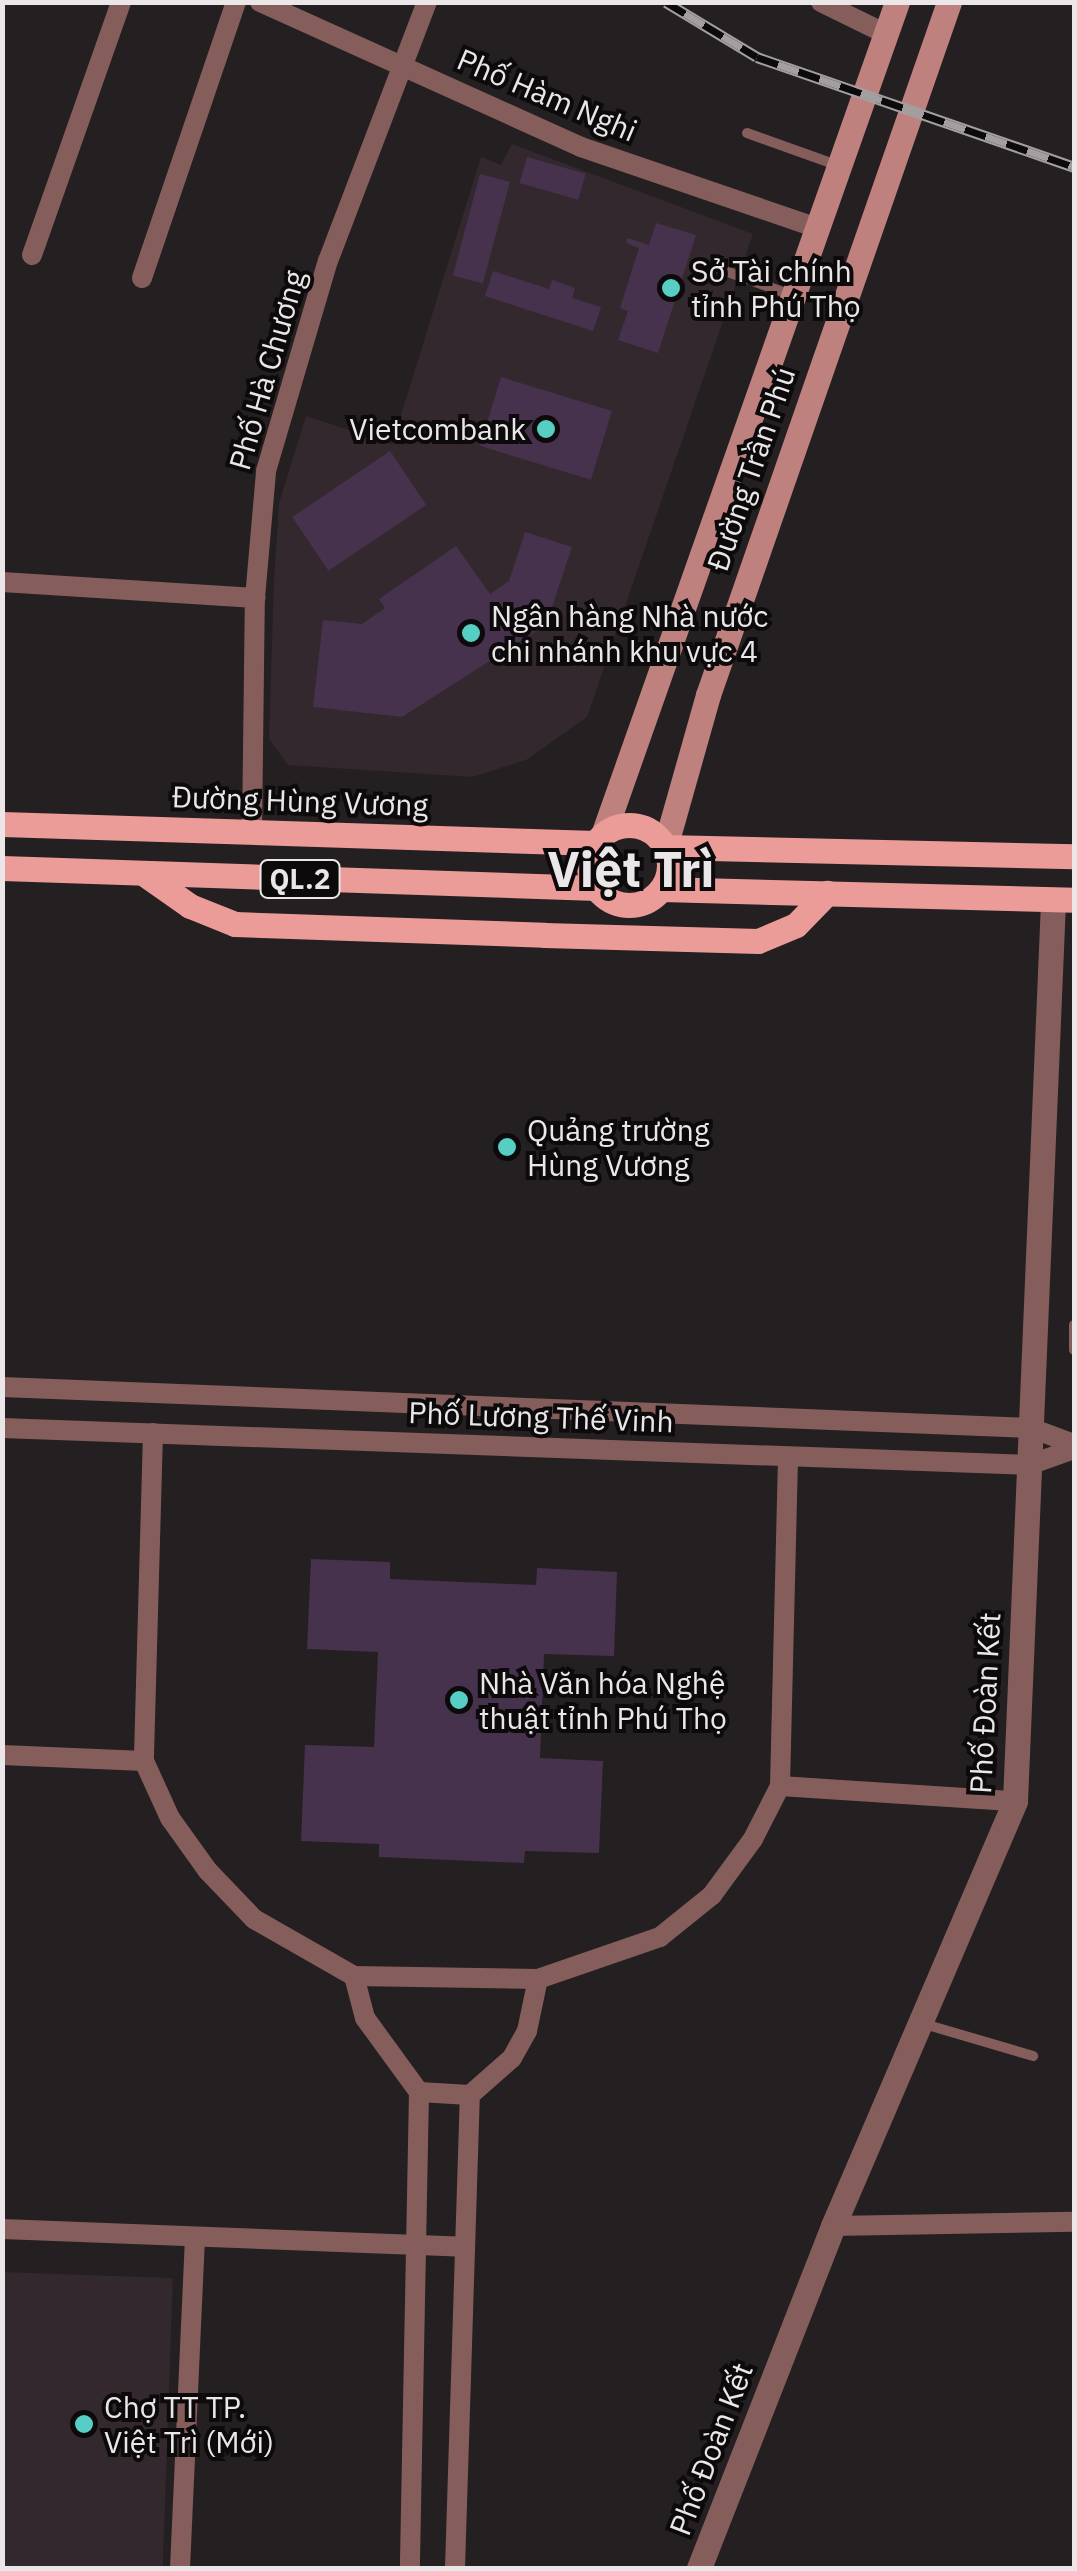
<!DOCTYPE html>
<meta charset="utf-8">
<style>
body{margin:0}
#map{position:relative;width:1077px;height:2571px;overflow:hidden;background:#241f21;font-family:"IBM Plex Sans",sans-serif}
div>[style]{position:absolute}
[style*='--x']{left:calc(var(--x)*1px);top:calc(var(--y)*1px);width:calc(var(--w)*1px);rotate:calc(var(--a)*1deg)}
.built>*{inset:0;background:#33282d;transform-origin:0 0}
.building>*{inset:0;background:#47324e;transform-origin:0 0}
.service>*{height:10px;margin:-5px;padding:0 5px;transform-origin:5px;border-radius:5px;background:#855e5c}
.minor>*{height:20px;margin:-10px;padding:0 10px;transform-origin:10px;border-radius:10px;background:#855e5c}
.tertiary>*{height:25px;margin:-12.5px;padding:0 12.5px;transform-origin:12.5px;border-radius:12.5px;background:#855e5c}
.secondary>*{height:25px;margin:-12.5px;padding:0 12.5px;transform-origin:12.5px;border-radius:12.5px;background:#bf817e}
.primary>*{height:25px;margin:-12.5px;padding:0 12.5px;transform-origin:12.5px;border-radius:12.5px;background:#eb9b98}
.primary>.ring{margin:-12.5px;padding:0;box-sizing:content-box;background:none;border:25px solid #eb9b98;border-radius:50%}
.rail>*{height:11px;margin-top:-5.5px;transform-origin:0;background:repeating-linear-gradient(90deg,#0c0a0a 0 22px,#a39fa1 0 44px);box-sizing:border-box;border-block:2px solid #a39fa1}
.dots>*{width:28px;height:28px;translate:-50% -50%;box-sizing:border-box;border:5px solid #0c0a0a;border-radius:50%}
span{translate:-50% -50%;white-space:nowrap;text-align:center;line-height:1.15;-webkit-text-stroke:8px #0c0a0a;paint-order:stroke}
.shield-label span{padding:2px 8px;background:#0c0a0a;border:2px solid;border-radius:8px;-webkit-text-stroke-width:0}
.shield-label{font-size:28px;color:#ebe7e9;font-weight:700}
.street-label{font-size:30px;color:#ebe7e9}
.poi-label{font-size:30px;color:#ebe7e9}
.left{translate:0 -50%;text-align:left}
.right{translate:-100% -50%;text-align:right}
.town-label{font-size:50px;color:#ebe7e9;font-weight:700}
.frame{position:absolute;inset:0;border:5px solid #ebe7e9;pointer-events:none}
</style>
<div id="map">
<div class="built">
<i style="clip-path:polygon(512px 144px,753px 234px,587px 717px,526px 760px,472px 777px,288px 765px,269px 739px,274px 578px,279px 503px,306px 416px,392px 444px,481px 157px,501px 165px)"></i>
<i style="left:3px;top:2272px;width:170px;height:296px;rotate:2deg"></i>
</div>
<div class="building">
<i style="left:527px;top:157px;width:61px;height:27px;rotate:16deg"></i>
<i style="left:480px;top:174px;width:31px;height:105px;rotate:15deg"></i>
<i style="clip-path:polygon(656px 223px,696px 235px,658px 353px,618px 340px,628px 311px,620px 308px,639px 248px,626px 243px,627px 238px,649px 245px)"></i>
<i style="clip-path:polygon(493px 271px,549px 289px,552px 280px,575px 288px,572px 298px,601px 307px,593px 331px,485px 296px)"></i>
<i style="left:501px;top:377px;width:116px;height:72px;rotate:17deg"></i>
<i style="left:390px;top:451px;width:65px;height:118px;rotate:56deg"></i>
<i style="clip-path:polygon(525px 532px,572px 547px,546px 625px,402px 717px,313px 707px,323px 620px,362px 624px,385px 608px,379px 599px,456px 546px,490px 594px,509px 581px)"></i>
<i style="clip-path:polygon(311px 1559px,390px 1562px,390px 1579px,536px 1585px,537px 1568px,617px 1572px,614px 1656px,544px 1654px,540px 1758px,603px 1761px,599px 1853px,525px 1851px,524px 1863px,379px 1857px,379px 1844px,301px 1841px,305px 1745px,374px 1747px,378px 1652px,307px 1649px)"></i>
</div>
<div class="service">
<i style="--x:747;--y:133;--w:98;--a:19.7"></i>
<i style="--x:717;--y:268;--w:79;--a:20"></i>
<i style="--x:1074;--y:1325;--w:25;--a:90"></i>
<i style="--x:921;--y:2023;--w:117;--a:16.4"></i>
</div>
<div class="minor">
<i style="--x:260;--y:2;--w:352;--a:24.3"></i>
<i style="--x:581;--y:147;--w:250;--a:18.9"></i>
<i style="--x:821;--y:2;--w:72;--a:26.2"></i>
<i style="--x:32;--y:255;--w:268;--a:-70.6"></i>
<i style="--x:142;--y:278;--w:292;--a:-71.2"></i>
<i style="--x:2;--y:582;--w:254;--a:3.6"></i>
<i style="--x:252;--y:832;--w:234;--a:-89.3"></i>
<i style="--x:255;--y:598;--w:127;--a:-85"></i>
<i style="--x:266;--y:471;--w:219;--a:-73.6"></i>
<i style="--x:328;--y:261;--w:277;--a:-69.1"></i>
<i style="--x:2;--y:1387;--w:1030;--a:2.28"></i>
<i style="--x:1031;--y:1428;--w:46;--a:20.4"></i>
<i style="--x:2;--y:1428;--w:1028;--a:2.06"></i>
<i style="--x:1029;--y:1465;--w:48;--a:-19.6"></i>
<i style="--x:153;--y:1433;--w:328;--a:91.6"></i>
<i style="--x:144;--y:1761;--w:63;--a:65.5"></i>
<i style="--x:170;--y:1818;--w:65;--a:54.4"></i>
<i style="--x:208;--y:1871;--w:66;--a:46.2"></i>
<i style="--x:254;--y:1919;--w:115;--a:29.7"></i>
<i style="--x:354;--y:1976;--w:184;--a:0.9"></i>
<i style="--x:538;--y:1979;--w:129;--a:-19"></i>
<i style="--x:660;--y:1937;--w:67;--a:-38.9"></i>
<i style="--x:712;--y:1895;--w:69;--a:-53.8"></i>
<i style="--x:753;--y:1839;--w:59;--a:-63"></i>
<i style="--x:780;--y:1786;--w:329;--a:-88.6"></i>
<i style="--x:2;--y:1755;--w:142;--a:2.4"></i>
<i style="--x:780;--y:1786;--w:235;--a:3.7"></i>
<i style="--x:354;--y:1976;--w:43;--a:75.3"></i>
<i style="--x:365;--y:2018;--w:92;--a:53.9"></i>
<i style="--x:419;--y:2092;--w:476;--a:91.1"></i>
<i style="--x:419;--y:2092;--w:51;--a:3.4"></i>
<i style="--x:833;--y:2226;--w:241;--a:-1"></i>
<i style="--x:2;--y:2229;--w:462;--a:2.2"></i>
<i style="--x:180;--y:2568;--w:330;--a:-87.4"></i>
<i style="--x:455;--y:2568;--w:473;--a:-88.2"></i>
<i style="--x:470;--y:2095;--w:56;--a:-41.4"></i>
<i style="--x:512;--y:2058;--w:31;--a:-61"></i>
<i style="--x:527;--y:2031;--w:53;--a:-78.1"></i>
</div>
<div class="tertiary">
<i style="--x:699;--y:2568;--w:367;--a:-68.6"></i>
<i style="--x:833;--y:2226;--w:462;--a:-66.8"></i>
<i style="--x:1015;--y:1801;--w:902;--a:-87.58"></i>
</div>
<div class="secondary">
<i style="--x:603;--y:835;--w:883;--a:-70.56"></i>
<i style="--x:665;--y:847;--w:158;--a:-74.2"></i>
<i style="--x:708;--y:695;--w:734;--a:-70.82"></i>
</div>
<div class="primary">
<i style="--x:2;--y:824;--w:594;--a:1.83"></i>
<i class="ring" style="left:589px;top:825px;width:55px;height:55px"></i>
<i style="--x:665;--y:847;--w:409;--a:1.3"></i>
<i style="--x:2;--y:868;--w:595;--a:1.93"></i>
<i style="--x:143;--y:873;--w:57;--a:35.1"></i>
<i style="--x:190;--y:906;--w:48;--a:21.8"></i>
<i style="--x:235;--y:924;--w:309;--a:2"></i>
<i style="--x:544;--y:935;--w:214;--a:1.6"></i>
<i style="--x:758;--y:941;--w:41;--a:-22.8"></i>
<i style="--x:796;--y:925;--w:45;--a:-45.9"></i>
<i style="--x:661;--y:889;--w:413;--a:1.5"></i>
</div>
<div class="rail">
<i style="--x:666;--y:2;--w:106;--a:31.1"></i>
<i style="--x:757;--y:57;--w:336;--a:19.1"></i>
</div>
<div class="dots">
<i style="left:671px;top:288px;background:#56cec3"></i>
<i style="left:546px;top:429px;background:#56cec3"></i>
<i style="left:471px;top:633px;background:#56cec3"></i>
<i style="left:507px;top:1147px;background:#56cec3"></i>
<i style="left:459px;top:1700px;background:#56cec3"></i>
<i style="left:84px;top:2424px;background:#56cec3"></i>
</div>
<div class="shield-label">
<span style="left:300px;top:879px">QL.2</span>
</div>
<div class="street-label">
<span style="left:547px;top:95px;rotate:23deg">Phố Hàm Nghi</span>
<span style="left:267px;top:370px;rotate:-74deg">Phố Hà Chương</span>
<span style="left:751px;top:469px;rotate:-71deg">Đường Trần Phú</span>
<span style="left:300px;top:801px;rotate:2deg">Đường Hùng Vương</span>
<span style="left:541px;top:1417px;rotate:2deg">Phố Lương Thế Vinh</span>
<span style="left:985px;top:1703px;rotate:-87deg">Phố Đoàn Kết</span>
<span style="left:711px;top:2449px;rotate:-69deg">Phố Đoàn Kết</span>
</div>
<div class="poi-label">
<span class="left" style="left:691px;top:288px">Sở Tài chính<br>tỉnh Phú Thọ</span>
<span class="right" style="left:526px;top:429px">Vietcombank</span>
<span class="left" style="left:491px;top:633px">Ngân hàng Nhà nước<br>chi nhánh khu vực 4</span>
<span class="left" style="left:527px;top:1147px">Quảng trường<br>Hùng Vương</span>
<span class="left" style="left:479px;top:1700px">Nhà Văn hóa Nghệ<br>thuật tỉnh Phú Thọ</span>
<span class="left" style="left:104px;top:2424px">Chợ TT TP.<br>Việt Trì (Mới)</span>
</div>
<div class="town-label">
<span style="left:631px;top:869px">Việt Trì</span>
</div>
<div class="frame"></div>
</div>
